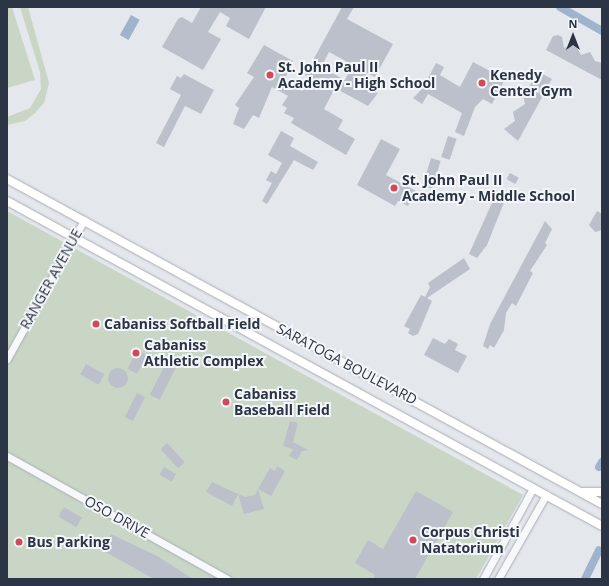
<!DOCTYPE html>
<style>
body{margin:0}
#map{position:relative;width:609px;height:586px;overflow:hidden;background:#e4e7ec;font-family:"Open Sans",sans-serif}
div>[style]{position:absolute}
[style*='--x']{left:calc(var(--x)*1px);top:calc(var(--y)*1px);width:calc(var(--w)*1px);rotate:calc(var(--a)*1deg)}
.green>*{inset:0;background:#c9d6c5}
.water>*{inset:0;background:#9fb4cc;transform-origin:0 0}
.canal>*{height:8px;margin:-4px;padding:0 4px;transform-origin:4px;border-radius:4px;background:#9fb4cc}
.building>*{inset:0;background:#bbc0ca;transform-origin:0 0}
.round{border-radius:50%}
.roads{filter:drop-shadow(0 0 1px #a9aeb7) drop-shadow(0 0 1px #a9aeb7)}
.tertiary>*{height:7px;margin:-3.5px;padding:0 3.5px;transform-origin:3.5px;border-radius:3.5px;background:#f7f8fa}
.secondary>*{height:8px;margin:-4px;padding:0 4px;transform-origin:4px;border-radius:4px;background:#fff}
.dots>*{width:11px;height:11px;translate:-50% -50%;box-sizing:border-box;border:2px solid #f4f6f9;border-radius:50%}
span{translate:-50% -50%;white-space:nowrap;text-align:center;line-height:1.15;-webkit-text-stroke:4px #f4f6f9;paint-order:stroke}
.poi-label{font-size:14px;color:#2b3445;font-weight:700}
.left{translate:0 -50%;text-align:left}
.street-label{font-size:14px;color:#2b3445}
.frame{position:absolute;inset:0;border:8px solid #2b3445;pointer-events:none}
.north{position:absolute;left:553px;top:16px;width:40px;height:40px;-webkit-text-stroke:3px #f4f6f9;paint-order:stroke;rotate:0deg;font-size:11px;font-weight:700;line-height:16px;text-align:center;color:#2b3445}
.north::after{content:'';display:block;margin:auto;width:14px;height:18px;background:#2b3445;clip-path:polygon(50% 0,100% 100%,50% 72%,0 100%)}
</style>
<div id="map">
<div class="green">
<i style="clip-path:polygon(7px 7px,12px 7px,35px 80px,7px 88px)"></i>
<i style="clip-path:polygon(20px 7px,28px 7px,49px 83px,44px 103px,35px 113px,25px 121px,7px 125px,7px 117px,30px 108px,41px 89px,40px 72px)"></i>
<i style="clip-path:polygon(7px 211px,523px 495px,476px 579px,7px 579px)"></i>
</div>
<div class="water">
<i style="left:131px;top:15px;width:10px;height:23px;rotate:29deg"></i>
</div>
<div class="canal">
<i style="--x:560;--y:7;--w:48;--a:29.7"></i>
<i style="--x:599;--y:467;--w:6;--a:-59"></i>
<i style="--x:585;--y:579;--w:32;--a:-64"></i>
</div>
<div class="building">
<i style="clip-path:polygon(201px 7px,266px 7px,249px 39px,226px 26px,230px 18px,220px 12px,208px 32px,221px 39px,203px 70px,162px 47px,178px 19px,182px 17px,192px 23px)"></i>
<i style="clip-path:polygon(evenodd,342px 7px,354px 7px,347px 19px,393px 44px,375px 77px,367px 73px,361px 83px,378px 93px,368px 106px,335px 88px,324px 109px,343px 120px,338px 129px,355px 139px,346px 155px,291px 123px,294px 118px,284px 113px,287px 108px,282px 105px,288px 96px,272px 87px,259px 118px,253px 115px,244px 129px,233px 124px,239px 108px,235px 105px,254px 77px,247px 73px,264px 45px,293px 61px,284px 81px,302px 91px,310px 78px,305px 75px,342px 7px,329px 52px,353px 65px,345px 80px,321px 67px,329px 52px)"></i>
<i style="clip-path:polygon(558px 35px,562px 37px,564px 48px,575px 44px,581px 55px,590px 52px,595px 61px,602px 63px,602px 80px,546px 50px,553px 36px)"></i>
<i style="clip-path:polygon(473px 62px,505px 79px,492px 104px,483px 99px,475px 107px,464px 136px,455px 132px,462px 113px,428px 94px,422px 104px,413px 98px,423px 88px,436px 63px,444px 67px,440px 75px,460px 87px)"></i>
<i style="clip-path:polygon(539px 72px,552px 79px,518px 141px,504px 129px,515px 121px,513px 112px,525px 104px,523px 95px)"></i>
<i style="clip-path:polygon(184px 74px,214px 90px,201px 114px,185px 106px,164px 147px,156px 143px,181px 95px,170px 89px,177px 76px,181px 78px)"></i>
<i style="clip-path:polygon(281px 131px,294px 138px,290px 146px,318px 162px,313px 170px,294px 160px,267px 204px,262px 201px,272px 183px,266px 180px,271px 171px,276px 174px,282px 163px,268px 155px)"></i>
<i style="left:448px;top:136px;width:9px;height:22px;rotate:18deg"></i>
<i style="clip-path:polygon(381px 139px,400px 149px,386px 175px,416px 191px,408px 206px,398px 201px,395px 206px,357px 185px)"></i>
<i style="left:431px;top:158px;width:10px;height:29px;rotate:17deg"></i>
<i style="left:510px;top:173px;width:10px;height:7px;rotate:29deg"></i>
<i style="clip-path:polygon(496px 194px,505px 200px,487px 245px,477px 258px,469px 254px)"></i>
<i style="clip-path:polygon(597px 211px,602px 214px,602px 230px,595px 232px,589px 225px)"></i>
<i style="clip-path:polygon(545px 221px,552px 229px,545px 243px,547px 245px,530px 271px,533px 273px,516px 306px,512px 303px,506px 313px,504px 330px,494px 348px,490px 345px,488px 349px,483px 346px,490px 324px)"></i>
<i style="clip-path:polygon(464px 258px,470px 269px,427px 298px,432px 301px,418px 334px,413px 336px,408px 333px,410px 329px,404px 326px,421px 295px,425px 297px,430px 287px,428px 283px)"></i>
<i style="clip-path:polygon(433px 338px,445px 344px,449px 339px,458px 344px,455px 350px,467px 356px,458px 373px,424px 355px)"></i>
<i style="left:137px;top:350px;width:11px;height:21px;rotate:27deg"></i>
<i style="left:168px;top:359px;width:11px;height:40px;rotate:27deg"></i>
<i style="left:86px;top:364px;width:21px;height:12px;rotate:29deg"></i>
<i class="round" style="left:108px;top:368px;width:20px;height:20px"></i>
<i style="left:137px;top:393px;width:9px;height:27px;rotate:27deg"></i>
<i style="clip-path:polygon(290px 421px,298px 423px,293px 442px,308px 450px,302px 451px,297px 460px,289px 456px,293px 449px,283px 446px)"></i>
<i style="left:167px;top:443px;width:26px;height:9px;rotate:47deg"></i>
<i style="clip-path:polygon(277px 466px,285px 471px,271px 496px,258px 489px,270px 468px,275px 471px)"></i>
<i style="left:164px;top:467px;width:14px;height:9px;rotate:30deg"></i>
<i style="clip-path:polygon(212px 482px,238px 494px,232px 506px,206px 492px)"></i>
<i style="clip-path:polygon(258px 489px,264px 509px,244px 514px,238px 494px,245px 497px,255px 495px)"></i>
<i style="clip-path:polygon(416px 491px,453px 512px,415px 579px,373px 579px,375px 575px,355px 563px,368px 540px,383px 549px)"></i>
<i style="left:64px;top:507px;width:21px;height:11px;rotate:31deg"></i>
<i style="clip-path:polygon(111px 534px,157px 556px,193px 579px,154px 579px,102px 550px)"></i>
</div>
<div class="roads">
<div class="tertiary">
<i style="--x:7;--y:359;--w:159;--a:-61"></i>
<i style="--x:7;--y:456;--w:252;--a:29.2"></i>
<i style="--x:483;--y:579;--w:104;--a:-61.2"></i>
<i style="--x:498;--y:579;--w:97;--a:-60.3"></i>
</div>
<div class="secondary">
<i style="--x:7;--y:179;--w:678;--a:28.64"></i>
<i style="--x:7;--y:201;--w:678;--a:28.64"></i>
<i style="--x:583;--y:492;--w:19;--a:0"></i>
</div>
</div>
<div class="dots">
<i style="left:270px;top:75px;background:#d1495b"></i>
<i style="left:482px;top:83px;background:#d1495b"></i>
<i style="left:394px;top:188px;background:#d1495b"></i>
<i style="left:96px;top:324px;background:#d1495b"></i>
<i style="left:136px;top:353px;background:#d1495b"></i>
<i style="left:226px;top:402px;background:#d1495b"></i>
<i style="left:413px;top:540px;background:#d1495b"></i>
<i style="left:19px;top:542px;background:#d1495b"></i>
</div>
<div class="poi-label">
<span class="left" style="left:278px;top:75px">St. John Paul II<br>Academy - High School</span>
<span class="left" style="left:490px;top:83px">Kenedy<br>Center Gym</span>
<span class="left" style="left:402px;top:188px">St. John Paul II<br>Academy - Middle School</span>
<span class="left" style="left:104px;top:324px">Cabaniss Softball Field</span>
<span class="left" style="left:144px;top:353px">Cabaniss<br>Athletic Complex</span>
<span class="left" style="left:234px;top:402px">Cabaniss<br>Baseball Field</span>
<span class="left" style="left:421px;top:540px">Corpus Christi<br>Natatorium</span>
<span class="left" style="left:27px;top:542px">Bus Parking</span>
</div>
<div class="street-label">
<span style="left:51px;top:279px;rotate:-61deg">RANGER AVENUE</span>
<span style="left:347px;top:364px;rotate:28deg">SARATOGA BOULEVARD</span>
<span style="left:117px;top:517px;rotate:29deg">OSO DRIVE</span>
</div>
<div class="frame"></div>
<div class="north">N</div>
</div>
